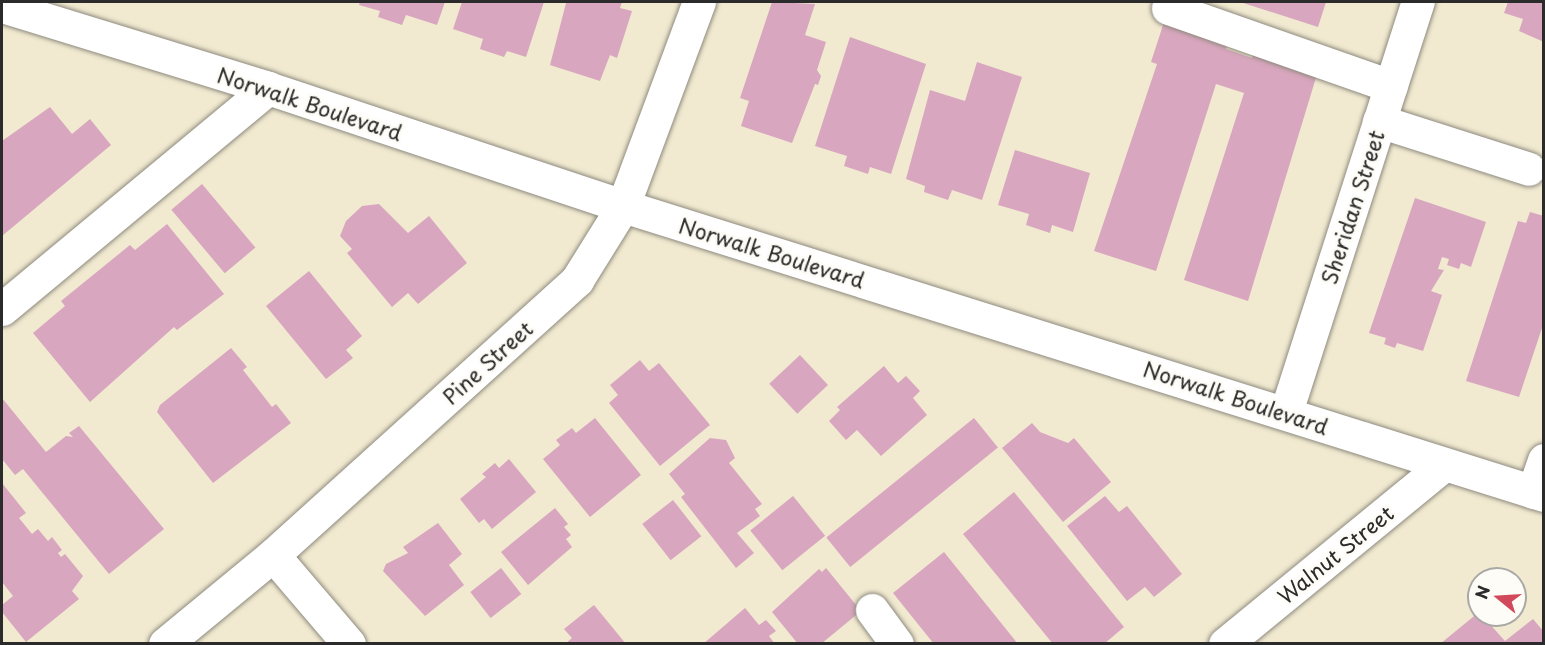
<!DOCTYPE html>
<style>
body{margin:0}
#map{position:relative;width:1545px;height:645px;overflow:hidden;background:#f1ead1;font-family:"Playpen Sans",sans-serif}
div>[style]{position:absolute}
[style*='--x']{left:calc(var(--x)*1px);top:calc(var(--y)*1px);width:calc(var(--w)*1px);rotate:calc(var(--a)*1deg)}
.building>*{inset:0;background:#d8a6be;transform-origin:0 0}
.roads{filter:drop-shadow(0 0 2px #8e8a7e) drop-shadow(0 0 2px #8e8a7e)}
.minor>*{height:33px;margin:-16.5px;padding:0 16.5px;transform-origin:16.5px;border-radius:16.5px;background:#fff}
span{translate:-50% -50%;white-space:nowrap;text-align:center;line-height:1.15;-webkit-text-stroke:6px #fdfcf7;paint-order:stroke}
.street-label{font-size:21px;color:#2b2b2b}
.frame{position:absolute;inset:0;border:3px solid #2b2b2b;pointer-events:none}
.north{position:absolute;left:1467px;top:567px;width:60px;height:60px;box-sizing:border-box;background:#fdfcf7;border:2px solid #a9a8a5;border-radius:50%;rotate:288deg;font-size:16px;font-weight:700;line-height:24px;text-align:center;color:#2b2b2b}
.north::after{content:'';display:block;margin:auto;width:21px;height:27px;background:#d1495b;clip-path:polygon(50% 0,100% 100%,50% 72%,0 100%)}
</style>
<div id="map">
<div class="building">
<i style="clip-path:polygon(360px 2px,445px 2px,437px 25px,406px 15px,402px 25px,378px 17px,380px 11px,359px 5px)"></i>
<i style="clip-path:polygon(462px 2px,544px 2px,526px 57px,507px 51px,504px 57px,480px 49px,483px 39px,453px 29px)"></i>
<i style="clip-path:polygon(561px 2px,622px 2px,620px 8px,632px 11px,617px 58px,610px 55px,600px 81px,550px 65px,566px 3px)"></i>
<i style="clip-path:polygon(772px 2px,815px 4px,805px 35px,826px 42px,817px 70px,821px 76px,818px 85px,815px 84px,792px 143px,741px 126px,749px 101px,740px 98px)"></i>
<i style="clip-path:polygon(1240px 2px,1326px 2px,1318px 27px)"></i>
<i style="clip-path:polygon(1508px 2px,1544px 2px,1544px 42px,1519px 31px,1523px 19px,1504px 13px)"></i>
<i style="clip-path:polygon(1164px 22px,1228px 42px,1226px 49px,1252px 58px,1254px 50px,1318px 71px,1248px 301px,1184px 280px,1244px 93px,1216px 84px,1156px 271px,1094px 251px,1157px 64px,1151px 62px)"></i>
<i style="clip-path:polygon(850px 37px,926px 64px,891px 174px,870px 167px,868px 174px,844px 166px,847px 156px,815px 146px)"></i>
<i style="clip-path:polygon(977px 62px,1022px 77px,982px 200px,952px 190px,948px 200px,924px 192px,925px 186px,906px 179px,930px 90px,965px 101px)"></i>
<i style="clip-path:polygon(50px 107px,72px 134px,90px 119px,111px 145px,2px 236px,2px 141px)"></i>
<i style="clip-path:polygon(1015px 150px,1090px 173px,1073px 232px,1052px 225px,1050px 233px,1026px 225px,1029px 214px,998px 205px)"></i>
<i style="left:202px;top:184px;width:83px;height:40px;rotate:50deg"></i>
<i style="clip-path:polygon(1415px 198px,1486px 222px,1471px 267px,1461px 263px,1459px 269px,1447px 265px,1449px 259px,1442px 257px,1438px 269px,1444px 270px,1431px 291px,1442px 295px,1423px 351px,1397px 343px,1395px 348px,1384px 344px,1386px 338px,1369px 333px)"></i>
<i style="clip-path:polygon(379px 204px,408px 233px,429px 216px,467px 263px,418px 304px,408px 293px,392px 307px,347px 253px,352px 249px,340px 236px,346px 221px,362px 206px)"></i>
<i style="clip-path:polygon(1530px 212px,1544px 216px,1544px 322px,1519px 397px,1466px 381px,1518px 221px,1526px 223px)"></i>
<i style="clip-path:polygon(167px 224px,224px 294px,177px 330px,174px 327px,90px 402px,33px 333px,65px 306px,61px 301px,130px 245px,135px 250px)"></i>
<i style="clip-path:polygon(309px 271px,362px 336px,346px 350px,353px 358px,326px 379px,266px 306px)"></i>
<i style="clip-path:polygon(231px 348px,247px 367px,243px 370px,272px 407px,276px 404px,291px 423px,213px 483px,157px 412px,160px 405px)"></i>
<i style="left:800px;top:355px;width:41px;height:42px;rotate:47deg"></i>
<i style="clip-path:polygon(640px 360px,649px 371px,659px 363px,710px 425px,660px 466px,609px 403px,618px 395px,610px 385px)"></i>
<i style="clip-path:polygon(884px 366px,898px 383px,906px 376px,920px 391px,913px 398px,927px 415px,881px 456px,857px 430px,846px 440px,829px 421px,840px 410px,837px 407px)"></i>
<i style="clip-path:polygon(2px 398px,46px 452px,66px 436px,73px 437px,69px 433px,79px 426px,164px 529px,109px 574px,23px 469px,15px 475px,2px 459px)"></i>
<i style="clip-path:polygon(595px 418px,641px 475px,590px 517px,543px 459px,560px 445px,556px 440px,572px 428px,576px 433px)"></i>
<i style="left:974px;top:418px;width:38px;height:190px;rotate:51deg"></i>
<i style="clip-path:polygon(1032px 423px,1040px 432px,1068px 443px,1074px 438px,1111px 482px,1063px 522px,1002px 448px)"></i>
<i style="clip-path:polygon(710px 438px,726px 440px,735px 458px,729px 463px,762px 504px,755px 509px,760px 516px,737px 533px,754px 553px,736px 568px,681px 497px,685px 494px,669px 474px)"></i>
<i style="clip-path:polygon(509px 459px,536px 492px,492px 529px,484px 519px,479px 523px,460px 499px,486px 477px,482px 474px,495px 463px,499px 468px)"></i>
<i style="clip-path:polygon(2px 483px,26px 513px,19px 518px,32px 534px,38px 529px,48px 541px,52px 537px,62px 550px,58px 553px,61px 557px,65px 554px,83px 576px,72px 591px,79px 599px,26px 642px,2px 612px,2px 605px,13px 596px,2px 582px)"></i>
<i style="clip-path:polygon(1014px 492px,1124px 627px,1104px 644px,1053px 644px,963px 534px)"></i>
<i style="left:793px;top:496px;width:51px;height:55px;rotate:51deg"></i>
<i style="clip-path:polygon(1105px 496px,1119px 512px,1127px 506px,1182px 574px,1154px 597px,1145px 587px,1127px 601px,1067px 526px)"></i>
<i style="left:673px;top:500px;width:46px;height:39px;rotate:52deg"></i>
<i style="clip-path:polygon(555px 508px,568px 524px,564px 527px,571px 535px,566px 539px,572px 547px,528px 585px,501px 552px)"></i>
<i style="clip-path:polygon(438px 523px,462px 554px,449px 565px,464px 585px,425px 616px,383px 571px,386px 564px,408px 553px,403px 547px)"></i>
<i style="clip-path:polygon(944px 552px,1018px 644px,934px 644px,893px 593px)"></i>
<i style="left:501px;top:568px;width:33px;height:39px;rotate:52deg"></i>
<i style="clip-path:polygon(826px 568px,861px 611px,821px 644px,798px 644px,772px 612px,819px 569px,822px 572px)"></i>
<i style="clip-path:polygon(594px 605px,626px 644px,565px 644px,572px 638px,564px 629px)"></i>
<i style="clip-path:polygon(745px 608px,759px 625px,766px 620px,776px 631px,769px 636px,775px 644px,703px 644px)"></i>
<i style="clip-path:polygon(1479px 612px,1505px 641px,1533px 619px,1544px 632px,1544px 644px,1440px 644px)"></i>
</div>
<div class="roads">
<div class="minor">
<i style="--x:2;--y:6;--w:278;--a:17.1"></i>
<i style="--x:268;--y:88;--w:374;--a:18.4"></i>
<i style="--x:623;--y:206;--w:965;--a:17.42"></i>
<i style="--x:1168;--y:8;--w:236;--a:19.3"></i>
<i style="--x:1379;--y:121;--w:157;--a:17.7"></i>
<i style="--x:2;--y:309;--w:346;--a:-39.7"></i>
<i style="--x:1286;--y:412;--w:431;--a:-72.2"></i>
<i style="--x:1533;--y:492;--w:34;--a:-71"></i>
<i style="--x:273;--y:555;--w:117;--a:49.5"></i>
<i style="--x:872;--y:610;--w:42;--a:53.7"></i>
<i style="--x:165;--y:644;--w:140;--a:-39.5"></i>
<i style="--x:273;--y:555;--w:410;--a:-42.1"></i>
<i style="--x:577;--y:280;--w:87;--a:-58.1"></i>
<i style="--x:623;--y:206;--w:218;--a:-69.6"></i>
<i style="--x:1225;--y:644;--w:283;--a:-39.3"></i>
</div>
</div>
<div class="street-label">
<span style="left:310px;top:103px;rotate:18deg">Norwalk Boulevard</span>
<span style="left:1352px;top:207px;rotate:-72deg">Sheridan Street</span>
<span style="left:772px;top:252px;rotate:17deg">Norwalk Boulevard</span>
<span style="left:487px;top:362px;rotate:-42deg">Pine Street</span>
<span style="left:1236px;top:397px;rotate:18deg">Norwalk Boulevard</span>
<span style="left:1335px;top:554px;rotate:-39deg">Walnut Street</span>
</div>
<div class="frame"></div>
<div class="north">N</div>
</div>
